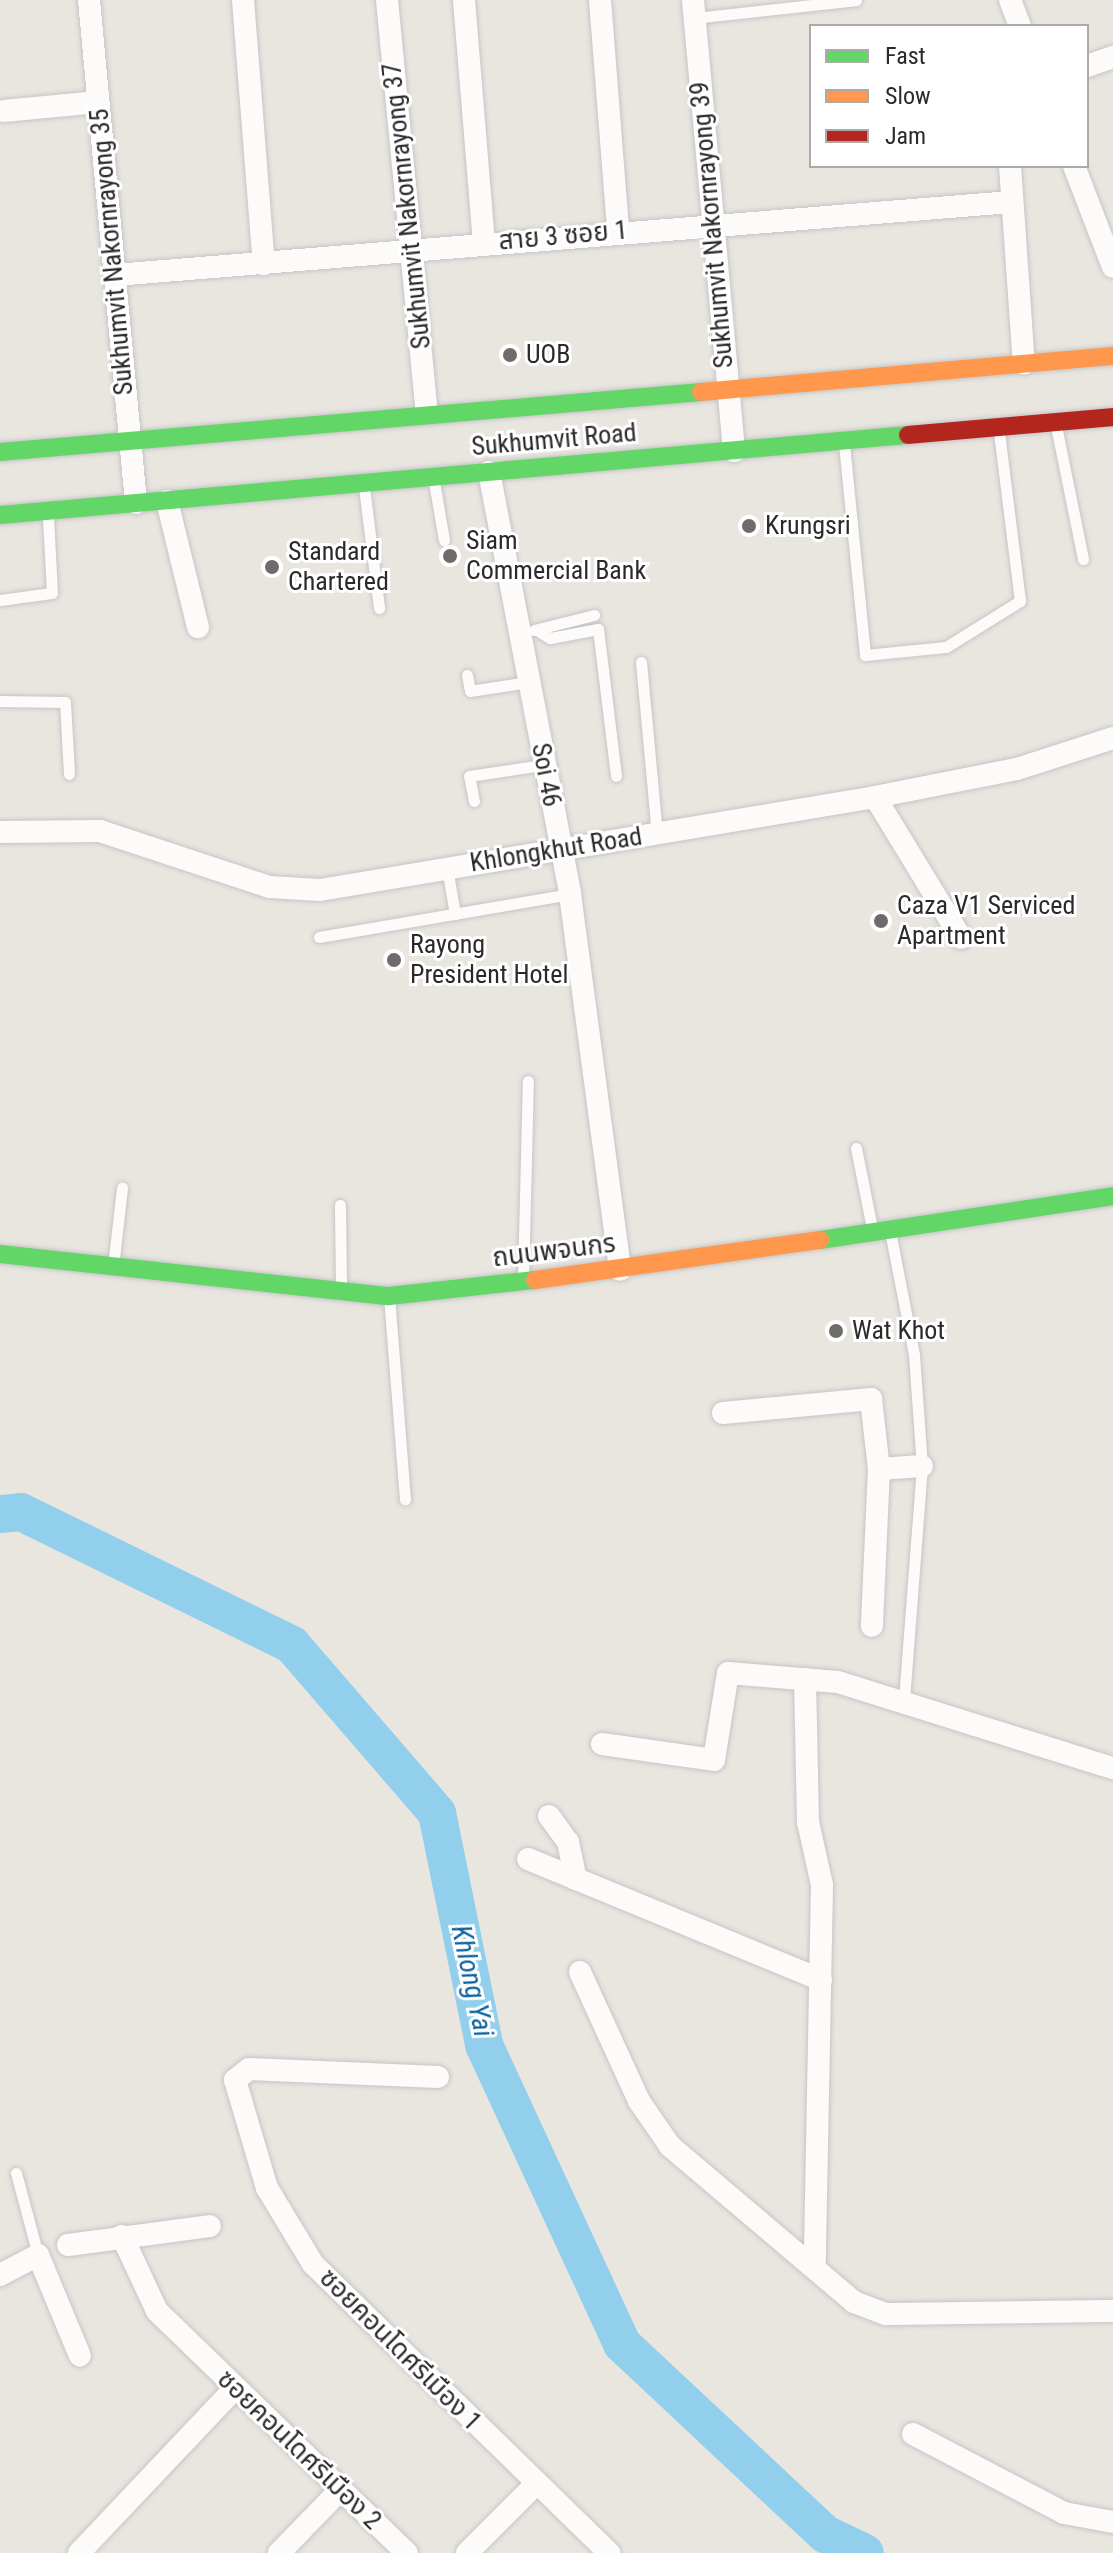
<!DOCTYPE html>
<meta charset="utf-8">
<style>
body{margin:0}
#map{position:relative;width:1113px;height:2553px;overflow:hidden;background:#e9e6e0;font-family:"Roboto Condensed","Noto Sans Thai",sans-serif}
div>[style]{position:absolute}
[style*='--x']{left:calc(var(--x)*1px);top:calc(var(--y)*1px);width:calc(var(--w)*1px);rotate:calc(var(--a)*1deg)}
.river>*{height:38px;margin:-19px;padding:0 19px;transform-origin:19px;border-radius:19px;background:#92cfed}
.roads{filter:drop-shadow(0 0 2px #c6c5c6) drop-shadow(0 0 2px #c6c5c6)}
.lane>*{height:11px;margin:-5.5px;padding:0 5.5px;transform-origin:5.5px;border-radius:5.5px;background:#fcfbfa}
.street>*{height:22px;margin:-11px;padding:0 11px;transform-origin:11px;border-radius:11px;background:#fcfbfa}
.fast>*{height:18px;margin:-9px;padding:0 9px;transform-origin:9px;border-radius:9px;background:#63d668}
.slow>*{height:18px;margin:-9px;padding:0 9px;transform-origin:9px;border-radius:9px;background:#ff974d}
.jam>*{height:18px;margin:-9px;padding:0 9px;transform-origin:9px;border-radius:9px;background:#b3261e}
.dots>*{width:22px;height:22px;translate:-50% -50%;box-sizing:border-box;border:4px solid #fff;border-radius:50%}
span{translate:-50% -50%;white-space:nowrap;text-align:center;line-height:1.15;-webkit-text-stroke:6px #fff;paint-order:stroke}
.street-label{font-size:26px;color:#2a2a2a}
.poi-label{font-size:26px;color:#2a2a2a}
.left{translate:0 -50%;text-align:left}
.water-label{font-size:28px;color:#0a619f;font-style:italic}
.legend{position:absolute;left:809px;top:24px;width:280px;height:144px;box-sizing:border-box;background:#fff;border:2px solid #aaa;margin:0;padding:10px 14px;list-style:none;font-size:24px;color:#2a2a2a}
.legend li{display:flex;align-items:center;gap:16px;height:40px}
.legend b{width:40px;border:2px solid #aaa}
</style>
<div id="map">
<div class="river">
<i style="--x:0;--y:1514;--w:21;--a:-5"></i>
<i style="--x:21;--y:1512;--w:302;--a:26.1"></i>
<i style="--x:292;--y:1645;--w:222;--a:49.2"></i>
<i style="--x:437;--y:1813;--w:237;--a:78.5"></i>
<i style="--x:484;--y:2045;--w:329;--a:65.2"></i>
<i style="--x:622;--y:2344;--w:278;--a:43.1"></i>
<i style="--x:825;--y:2534;--w:44;--a:25.4"></i>
</div>
<div class="roads">
<div class="lane">
<i style="--x:694;--y:18;--w:163;--a:-6.3"></i>
<i style="--x:1056;--y:426;--w:136;--a:78.5"></i>
<i style="--x:844;--y:444;--w:212;--a:84.3"></i>
<i style="--x:865;--y:655;--w:81;--a:-5.6"></i>
<i style="--x:946;--y:647;--w:87;--a:-31.9"></i>
<i style="--x:1020;--y:601;--w:170;--a:-97.1"></i>
<i style="--x:434;--y:482;--w:59;--a:80.2"></i>
<i style="--x:364;--y:487;--w:122;--a:82.9"></i>
<i style="--x:0;--y:600;--w:52;--a:-7.7"></i>
<i style="--x:52;--y:593;--w:77;--a:-93"></i>
<i style="--x:534;--y:630;--w:62;--a:-14"></i>
<i style="--x:540;--y:632;--w:12;--a:31"></i>
<i style="--x:550;--y:638;--w:49;--a:-10.6"></i>
<i style="--x:598;--y:629;--w:148;--a:83"></i>
<i style="--x:641;--y:662;--w:172;--a:84.7"></i>
<i style="--x:467;--y:675;--w:16;--a:79"></i>
<i style="--x:470;--y:691;--w:59;--a:-8.8"></i>
<i style="--x:0;--y:701;--w:65;--a:0.9"></i>
<i style="--x:65;--y:702;--w:72;--a:86.8"></i>
<i style="--x:474;--y:801;--w:25;--a:-101"></i>
<i style="--x:469;--y:776;--w:75;--a:-8.5"></i>
<i style="--x:447;--y:868;--w:47;--a:80.1"></i>
<i style="--x:319;--y:937;--w:255;--a:-9.7"></i>
<i style="--x:856;--y:1148;--w:82;--a:78.7"></i>
<i style="--x:340;--y:1205;--w:84;--a:89.3"></i>
<i style="--x:890;--y:1231;--w:126;--a:79"></i>
<i style="--x:914;--y:1355;--w:111;--a:85.9"></i>
<i style="--x:922;--y:1466;--w:234;--a:94.4"></i>
<i style="--x:113;--y:1267;--w:80;--a:-83.5"></i>
<i style="--x:523;--y:1280;--w:199;--a:-88.6"></i>
<i style="--x:389;--y:1296;--w:204;--a:85.5"></i>
<i style="--x:16;--y:2173;--w:85;--a:75"></i>
</div>
<div class="street">
<i style="--x:89;--y:0;--w:505;--a:84.66"></i>
<i style="--x:243;--y:0;--w:265;--a:85.5"></i>
<i style="--x:387;--y:0;--w:414;--a:84.5"></i>
<i style="--x:464;--y:0;--w:243;--a:85.3"></i>
<i style="--x:600;--y:0;--w:232;--a:85.5"></i>
<i style="--x:693;--y:0;--w:453;--a:84.8"></i>
<i style="--x:1010;--y:0;--w:28;--a:69"></i>
<i style="--x:1087;--y:66;--w:28;--a:-19"></i>
<i style="--x:4;--y:111;--w:94;--a:-5.5"></i>
<i style="--x:1010;--y:166;--w:198;--a:86"></i>
<i style="--x:1074;--y:166;--w:108;--a:68.9"></i>
<i style="--x:115;--y:275;--w:899;--a:-4.66"></i>
<i style="--x:489;--y:472;--w:430;--a:79.1"></i>
<i style="--x:570;--y:894;--w:379;--a:82.4"></i>
<i style="--x:167;--y:501;--w:130;--a:76.2"></i>
<i style="--x:875;--y:797;--w:165;--a:58.6"></i>
<i style="--x:0;--y:832;--w:100;--a:-0.6"></i>
<i style="--x:100;--y:831;--w:178;--a:18.3"></i>
<i style="--x:269;--y:887;--w:51;--a:3.4"></i>
<i style="--x:320;--y:890;--w:563;--a:-9.51"></i>
<i style="--x:875;--y:797;--w:145;--a:-11.2"></i>
<i style="--x:1017;--y:769;--w:101;--a:-17.9"></i>
<i style="--x:723;--y:1413;--w:149;--a:-5.4"></i>
<i style="--x:871;--y:1399;--w:70;--a:83.5"></i>
<i style="--x:879;--y:1469;--w:157;--a:92.6"></i>
<i style="--x:879;--y:1469;--w:43;--a:-4"></i>
<i style="--x:805;--y:1679;--w:143;--a:88.8"></i>
<i style="--x:808;--y:1822;--w:65;--a:77.5"></i>
<i style="--x:822;--y:1885;--w:379;--a:91.1"></i>
<i style="--x:602;--y:1744;--w:113;--a:8.1"></i>
<i style="--x:714;--y:1760;--w:88;--a:-80.9"></i>
<i style="--x:728;--y:1673;--w:110;--a:4.7"></i>
<i style="--x:838;--y:1682;--w:288;--a:17.4"></i>
<i style="--x:549;--y:1816;--w:32;--a:54"></i>
<i style="--x:568;--y:1842;--w:38;--a:78"></i>
<i style="--x:528;--y:1859;--w:317;--a:22.4"></i>
<i style="--x:580;--y:1972;--w:142;--a:65.4"></i>
<i style="--x:639;--y:2101;--w:55;--a:55.4"></i>
<i style="--x:670;--y:2146;--w:241;--a:40.3"></i>
<i style="--x:854;--y:2302;--w:33;--a:21"></i>
<i style="--x:885;--y:2314;--w:228;--a:-0.8"></i>
<i style="--x:438;--y:2077;--w:189;--a:-177.6"></i>
<i style="--x:249;--y:2069;--w:18;--a:142"></i>
<i style="--x:235;--y:2080;--w:113;--a:73.5"></i>
<i style="--x:267;--y:2188;--w:89;--a:58.8"></i>
<i style="--x:313;--y:2264;--w:414;--a:44.3"></i>
<i style="--x:122;--y:2236;--w:83;--a:65"></i>
<i style="--x:157;--y:2311;--w:348;--a:44.1"></i>
<i style="--x:68;--y:2245;--w:143;--a:-7.6"></i>
<i style="--x:0;--y:2275;--w:43;--a:-27.8"></i>
<i style="--x:38;--y:2255;--w:109;--a:67.4"></i>
<i style="--x:913;--y:2434;--w:170;--a:27.6"></i>
<i style="--x:1064;--y:2513;--w:50;--a:10.4"></i>
<i style="--x:79;--y:2553;--w:227;--a:-46.6"></i>
<i style="--x:279;--y:2553;--w:88;--a:-45.9"></i>
<i style="--x:467;--y:2553;--w:99;--a:-45"></i>
</div>
<div class="fast">
<i style="--x:0;--y:452;--w:704;--a:-4.89"></i>
<i style="--x:0;--y:515;--w:912;--a:-5.04"></i>
<i style="--x:820;--y:1240;--w:296;--a:-8.5"></i>
<i style="--x:0;--y:1254;--w:391;--a:6.2"></i>
<i style="--x:389;--y:1296;--w:147;--a:-6.3"></i>
</div>
<div class="slow">
<i style="--x:701;--y:392;--w:414;--a:-5"></i>
<i style="--x:535;--y:1280;--w:288;--a:-8"></i>
</div>
<div class="jam">
<i style="--x:908;--y:435;--w:206;--a:-5"></i>
</div>
</div>
<div class="dots">
<i style="left:510px;top:355px;background:#6d6c6a"></i>
<i style="left:749px;top:526px;background:#6d6c6a"></i>
<i style="left:450px;top:556px;background:#6d6c6a"></i>
<i style="left:272px;top:567px;background:#6d6c6a"></i>
<i style="left:881px;top:921px;background:#6d6c6a"></i>
<i style="left:394px;top:960px;background:#6d6c6a"></i>
<i style="left:836px;top:1331px;background:#6d6c6a"></i>
</div>
<div class="street-label">
<span style="left:407px;top:206px;rotate:-96deg">Sukhumvit Nakornrayong 37</span>
<span style="left:712px;top:225px;rotate:-95deg">Sukhumvit Nakornrayong 39</span>
<span style="left:563px;top:236px;rotate:-5deg">สาย 3 ซอย 1</span>
<span style="left:112px;top:252px;rotate:-95deg">Sukhumvit Nakornrayong 35</span>
<span style="left:554px;top:440px;rotate:-5deg">Sukhumvit Road</span>
<span style="left:546px;top:775px;rotate:79deg">Soi 46</span>
<span style="left:556px;top:850px;rotate:-9deg">Khlongkhut Road</span>
<span style="left:554px;top:1251px;rotate:-7deg">ถนนพจนกร</span>
<span style="left:400px;top:2350px;rotate:45deg">ซอยคอนโดศรีเมือง 1</span>
<span style="left:299px;top:2450px;rotate:44deg">ซอยคอนโดศรีเมือง 2</span>
</div>
<div class="poi-label">
<span class="left" style="left:526px;top:355px">UOB</span>
<span class="left" style="left:765px;top:526px">Krungsri</span>
<span class="left" style="left:466px;top:556px">Siam<br>Commercial Bank</span>
<span class="left" style="left:288px;top:567px">Standard<br>Chartered</span>
<span class="left" style="left:897px;top:921px">Caza V1 Serviced<br>Apartment</span>
<span class="left" style="left:410px;top:960px">Rayong<br>President Hotel</span>
<span class="left" style="left:852px;top:1331px">Wat Khot</span>
</div>
<div class="water-label">
<span style="left:472px;top:1981px;rotate:78deg">Khlong Yai</span>
</div>
<ul class="legend">
<li><b style="height:10px;background:#63d668"></b>Fast</li>
<li><b style="height:10px;background:#ff974d"></b>Slow</li>
<li><b style="height:10px;background:#b3261e"></b>Jam</li>
</ul>
</div>
